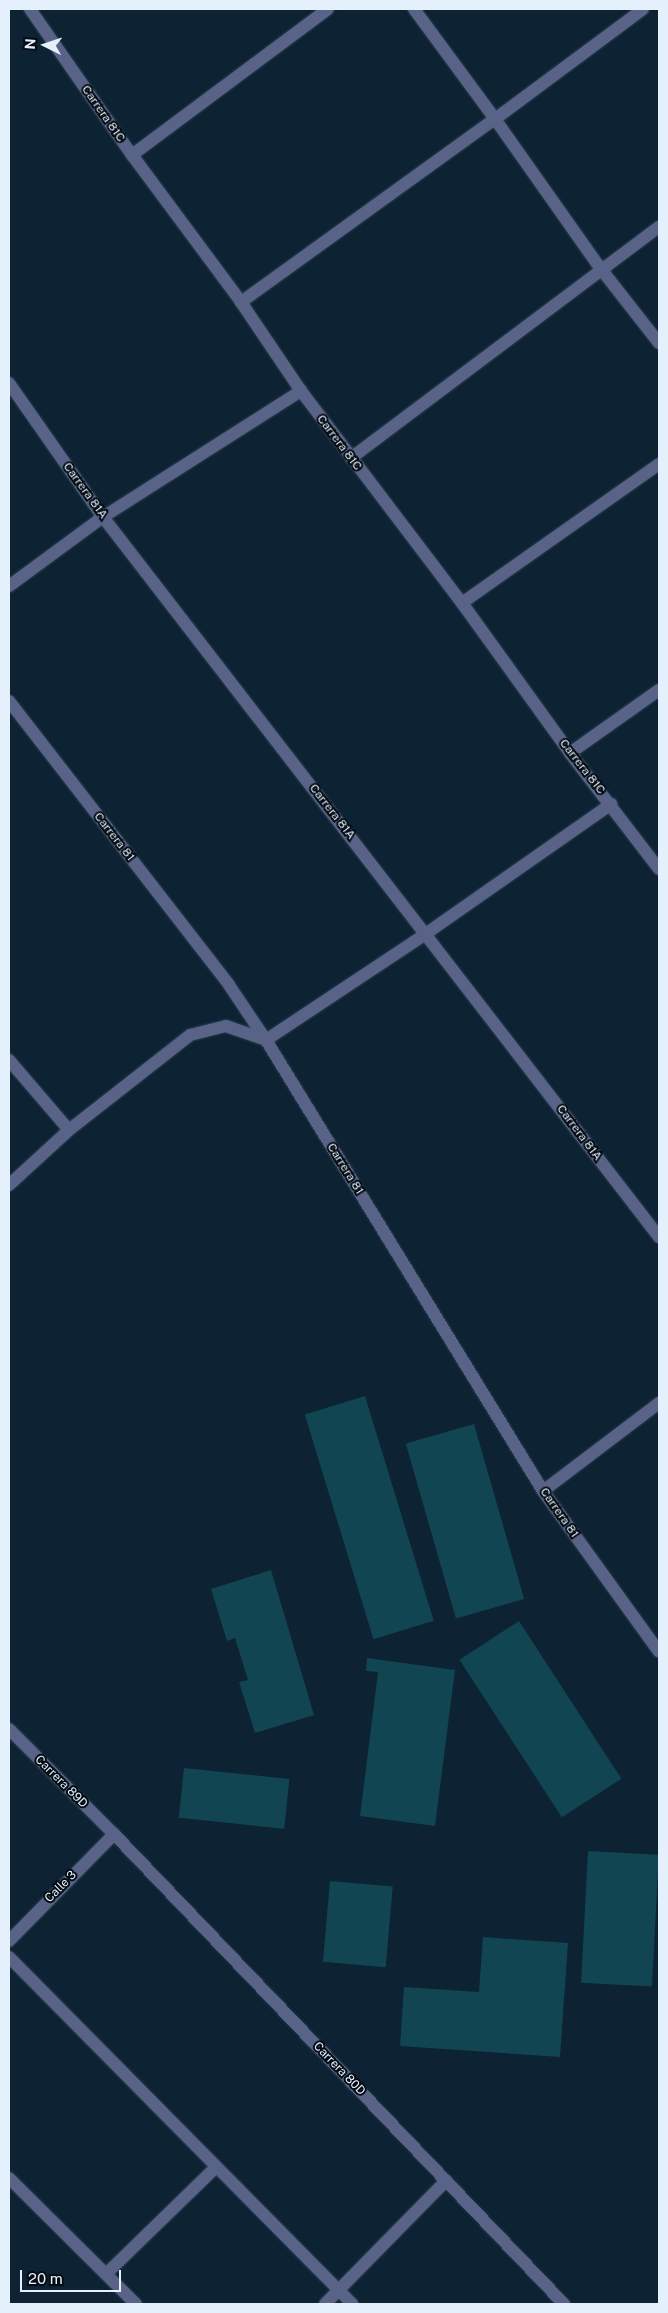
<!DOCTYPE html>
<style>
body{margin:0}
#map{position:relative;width:668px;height:2313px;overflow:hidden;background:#0d2233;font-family:"Public Sans",sans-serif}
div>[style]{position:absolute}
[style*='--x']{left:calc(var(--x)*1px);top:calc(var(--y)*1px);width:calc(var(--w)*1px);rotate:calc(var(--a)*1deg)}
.building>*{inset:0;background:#114552;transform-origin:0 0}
.roads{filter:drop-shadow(0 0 1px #2b3f4f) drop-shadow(0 0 1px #2b3f4f)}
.minor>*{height:12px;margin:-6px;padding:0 6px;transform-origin:6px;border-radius:6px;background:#586387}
span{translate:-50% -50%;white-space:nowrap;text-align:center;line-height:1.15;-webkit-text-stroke:4px #040b12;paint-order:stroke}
.street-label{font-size:12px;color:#e4f1fd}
.frame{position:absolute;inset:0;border:10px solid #e4f1fd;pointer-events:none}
.north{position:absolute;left:20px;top:20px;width:50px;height:50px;-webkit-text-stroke:4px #040b12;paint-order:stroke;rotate:274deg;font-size:14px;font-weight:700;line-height:20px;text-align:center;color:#e4f1fd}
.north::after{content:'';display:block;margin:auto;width:18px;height:22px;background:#e4f1fd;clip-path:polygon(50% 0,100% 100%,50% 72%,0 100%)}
.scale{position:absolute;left:20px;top:2270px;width:101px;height:22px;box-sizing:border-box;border:2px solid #e4f1fd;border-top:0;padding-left:6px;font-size:15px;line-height:18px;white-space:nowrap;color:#e4f1fd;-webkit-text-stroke:4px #040b12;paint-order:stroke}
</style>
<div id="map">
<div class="building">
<i style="left:365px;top:1396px;width:235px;height:63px;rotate:73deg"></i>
<i style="left:474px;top:1424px;width:182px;height:71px;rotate:74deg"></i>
<i style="clip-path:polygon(271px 1570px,314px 1715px,255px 1733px,239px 1682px,248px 1680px,235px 1638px,227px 1641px,211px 1589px)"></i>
<i style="left:519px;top:1621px;width:188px;height:71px;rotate:57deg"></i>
<i style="clip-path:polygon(367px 1658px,455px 1670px,435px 1826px,360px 1816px,378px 1672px,366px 1671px)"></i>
<i style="left:184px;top:1768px;width:106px;height:50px;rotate:6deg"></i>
<i style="left:588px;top:1851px;width:71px;height:132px;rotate:3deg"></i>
<i style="left:330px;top:1881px;width:63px;height:81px;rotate:5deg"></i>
<i style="clip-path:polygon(483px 1937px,568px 1943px,560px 2057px,400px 2046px,404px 1987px,479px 1992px)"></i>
</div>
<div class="roads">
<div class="minor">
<i style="--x:30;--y:9;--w:178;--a:55.1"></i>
<i style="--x:132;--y:155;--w:183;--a:53.4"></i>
<i style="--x:241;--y:302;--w:107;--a:56"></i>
<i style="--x:301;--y:391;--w:266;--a:52.8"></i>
<i style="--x:462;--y:603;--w:185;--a:54.2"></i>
<i style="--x:570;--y:753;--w:146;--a:52.5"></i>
<i style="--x:414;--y:9;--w:137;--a:53.6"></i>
<i style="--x:495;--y:119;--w:184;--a:54.8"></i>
<i style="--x:601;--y:269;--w:94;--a:51.9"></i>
<i style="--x:132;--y:155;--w:244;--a:-36.7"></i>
<i style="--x:241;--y:302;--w:313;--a:-35.8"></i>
<i style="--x:495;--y:119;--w:184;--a:-36.6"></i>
<i style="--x:9;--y:383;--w:164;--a:55"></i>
<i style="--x:103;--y:517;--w:910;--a:52.32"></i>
<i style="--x:351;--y:458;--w:385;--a:-36.9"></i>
<i style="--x:9;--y:586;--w:117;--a:-36.3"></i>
<i style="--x:103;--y:517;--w:235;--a:-32.5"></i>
<i style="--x:462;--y:603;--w:241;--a:-35.2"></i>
<i style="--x:9;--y:701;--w:359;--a:52.2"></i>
<i style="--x:229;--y:985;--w:66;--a:56.1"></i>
<i style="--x:266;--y:1040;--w:529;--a:58.44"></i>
<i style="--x:543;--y:1491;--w:198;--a:54.2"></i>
<i style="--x:570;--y:753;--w:109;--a:-35.3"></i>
<i style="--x:9;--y:1060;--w:92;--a:49.4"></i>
<i style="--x:9;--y:1185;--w:81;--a:-42.5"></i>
<i style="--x:69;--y:1130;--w:154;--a:-38.1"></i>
<i style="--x:190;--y:1035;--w:37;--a:-14"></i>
<i style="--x:226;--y:1026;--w:42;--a:19.3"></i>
<i style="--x:266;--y:1040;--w:193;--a:-33.6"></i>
<i style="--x:427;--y:933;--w:225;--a:-35"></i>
<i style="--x:543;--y:1491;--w:146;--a:-37.2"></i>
<i style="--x:9;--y:1729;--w:148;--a:45"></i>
<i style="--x:114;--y:1834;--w:651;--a:46.25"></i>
<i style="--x:9;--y:1941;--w:150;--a:-45.5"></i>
<i style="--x:9;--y:1957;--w:488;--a:45.3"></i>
<i style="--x:9;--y:2178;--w:179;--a:44.8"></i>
<i style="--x:106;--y:2274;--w:153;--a:-44.2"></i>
<i style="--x:325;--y:2304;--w:173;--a:-45.5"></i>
</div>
</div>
<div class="street-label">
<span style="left:103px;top:114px;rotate:55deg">Carrera 81C</span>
<span style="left:339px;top:443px;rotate:53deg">Carrera 81C</span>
<span style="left:85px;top:491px;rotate:54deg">Carrera 81A</span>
<span style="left:582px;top:767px;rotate:52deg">Carrera 81C</span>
<span style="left:332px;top:812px;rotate:52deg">Carrera 81A</span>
<span style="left:114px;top:837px;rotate:52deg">Carrera 81</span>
<span style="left:579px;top:1133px;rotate:53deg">Carrera 81A</span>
<span style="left:345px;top:1169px;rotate:58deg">Carrera 81</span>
<span style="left:559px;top:1513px;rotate:55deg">Carrera 81</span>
<span style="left:61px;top:1782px;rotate:45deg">Carrera 89D</span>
<span style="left:61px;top:1887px;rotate:-45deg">Calle 3</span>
<span style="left:339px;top:2069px;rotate:46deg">Carrera 80D</span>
</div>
<div class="frame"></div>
<div class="north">N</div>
<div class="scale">20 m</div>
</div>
